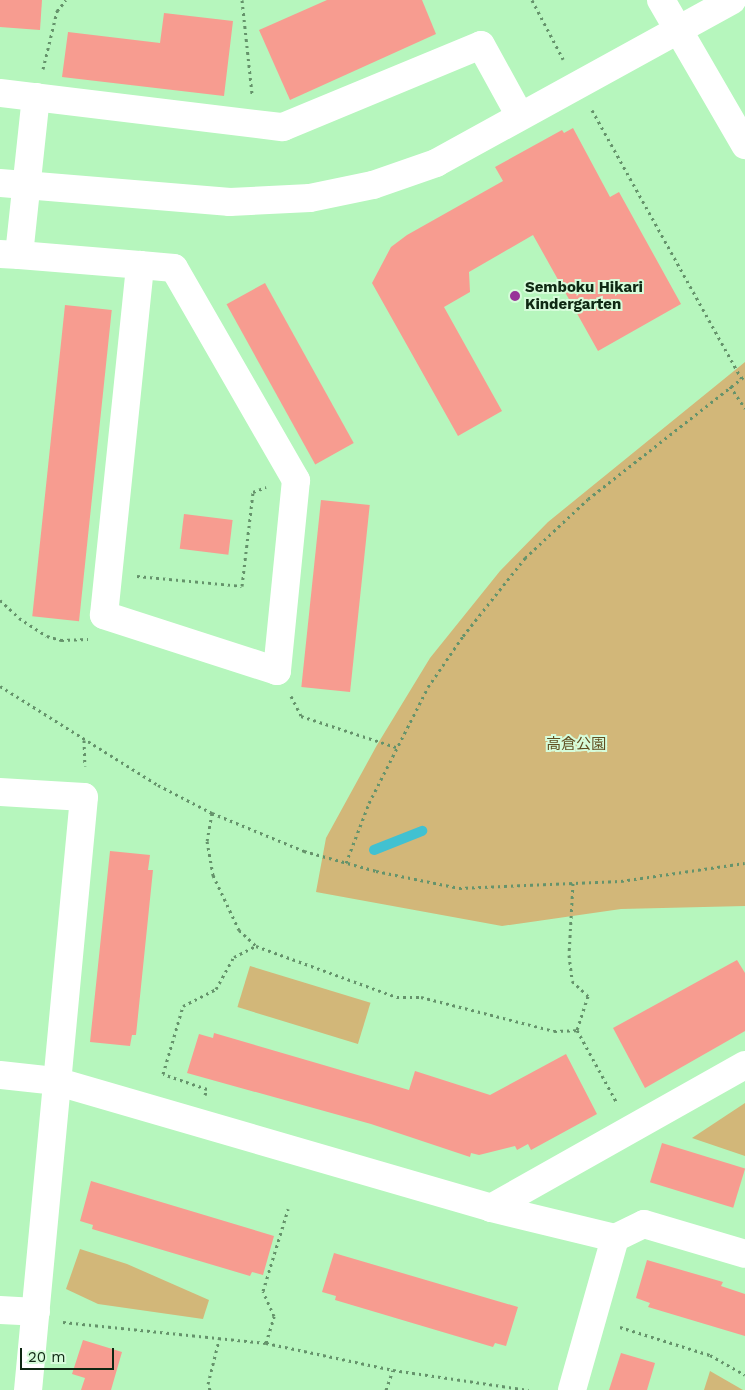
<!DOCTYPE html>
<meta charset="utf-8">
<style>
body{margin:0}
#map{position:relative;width:745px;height:1390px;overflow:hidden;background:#b6f6bd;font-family:"Work Sans","Noto Sans JP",sans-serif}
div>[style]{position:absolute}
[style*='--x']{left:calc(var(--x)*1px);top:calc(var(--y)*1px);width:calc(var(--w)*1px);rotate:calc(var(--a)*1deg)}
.green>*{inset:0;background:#d2b779;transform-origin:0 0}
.stream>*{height:10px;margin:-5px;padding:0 5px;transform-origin:5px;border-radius:5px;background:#41c1d1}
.building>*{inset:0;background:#f79c90;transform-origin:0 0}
.path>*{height:3px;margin-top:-1.5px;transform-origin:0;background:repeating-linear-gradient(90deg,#65936b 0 2.5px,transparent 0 6.5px)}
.minor>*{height:28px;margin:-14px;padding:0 14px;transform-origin:14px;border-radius:14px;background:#fff}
.dots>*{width:14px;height:14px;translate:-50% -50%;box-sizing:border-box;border:2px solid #d6fcda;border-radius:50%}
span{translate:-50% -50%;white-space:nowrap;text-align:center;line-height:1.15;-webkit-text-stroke:4px #d6fcda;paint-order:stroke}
.poi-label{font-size:15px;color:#0f2813;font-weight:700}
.left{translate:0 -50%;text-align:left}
.park-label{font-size:15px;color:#604d20}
.scale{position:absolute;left:20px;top:1348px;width:94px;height:22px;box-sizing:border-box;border:2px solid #0f2813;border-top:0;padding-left:6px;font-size:15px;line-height:18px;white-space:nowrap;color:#0f2813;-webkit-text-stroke:4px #d6fcda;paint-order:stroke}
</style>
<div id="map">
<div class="green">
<i style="clip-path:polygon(745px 362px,745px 906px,621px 909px,502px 926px,316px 892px,326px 838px,377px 745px,430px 658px,500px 571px,548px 522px)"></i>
<i style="left:250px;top:966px;width:126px;height:43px;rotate:17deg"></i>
<i style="clip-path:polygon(745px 1103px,745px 1156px,692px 1138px)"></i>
<i style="clip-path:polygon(80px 1249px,127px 1264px,209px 1300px,203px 1319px,98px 1304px,66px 1289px)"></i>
<i style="clip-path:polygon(710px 1371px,743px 1390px,704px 1390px)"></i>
</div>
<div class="stream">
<i style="--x:374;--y:850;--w:52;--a:-21.6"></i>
</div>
<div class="building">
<i style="clip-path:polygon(0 0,42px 0,40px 30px,0 27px)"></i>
<i style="clip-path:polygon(327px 0,422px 0,436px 34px,290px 100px,259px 30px)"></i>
<i style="clip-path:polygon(164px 13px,233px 21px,224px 96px,62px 77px,68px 32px,160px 43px)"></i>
<i style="clip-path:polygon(573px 128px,610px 197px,619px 192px,681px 304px,598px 351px,533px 235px,469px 272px,470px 292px,444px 307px,502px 411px,458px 436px,372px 283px,391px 247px,407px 235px,503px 181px,495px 167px,562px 130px,564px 133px)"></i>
<i style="left:265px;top:283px;width:183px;height:44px;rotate:61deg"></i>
<i style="left:65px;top:305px;width:47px;height:313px;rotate:6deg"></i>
<i style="left:321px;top:500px;width:49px;height:188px;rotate:6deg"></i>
<i style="left:184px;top:514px;width:49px;height:35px;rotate:7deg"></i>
<i style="clip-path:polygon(110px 851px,150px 855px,148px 870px,153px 870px,136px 1035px,132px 1035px,130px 1046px,90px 1042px)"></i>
<i style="clip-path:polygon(737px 960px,745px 973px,745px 1031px,645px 1088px,613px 1028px)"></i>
<i style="clip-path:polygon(214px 1033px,409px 1090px,415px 1071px,490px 1095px,566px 1054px,597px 1114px,531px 1150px,528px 1144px,517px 1150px,515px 1146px,479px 1155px,471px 1153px,470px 1157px,371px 1124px,187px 1073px,199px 1034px,213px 1038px)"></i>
<i style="left:662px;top:1143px;width:87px;height:41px;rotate:17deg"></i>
<i style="clip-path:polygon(91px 1181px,274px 1236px,263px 1275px,252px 1272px,250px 1276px,92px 1229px,93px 1225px,80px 1221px)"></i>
<i style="clip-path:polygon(334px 1253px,518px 1307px,506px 1346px,495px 1343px,493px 1347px,335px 1300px,336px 1296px,322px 1292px)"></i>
<i style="clip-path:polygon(647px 1260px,723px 1282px,721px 1286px,745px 1294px,745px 1336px,648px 1307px,650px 1303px,636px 1298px)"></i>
<i style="clip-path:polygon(83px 1340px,122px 1352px,111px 1390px,81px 1390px,85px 1378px,72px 1374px)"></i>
<i style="clip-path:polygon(621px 1353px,655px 1363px,647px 1390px,609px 1390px)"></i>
</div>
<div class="path">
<i style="--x:242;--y:0;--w:94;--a:83.9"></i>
<i style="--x:532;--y:0;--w:67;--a:62.3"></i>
<i style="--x:43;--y:69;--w:60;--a:-76.4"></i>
<i style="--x:57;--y:11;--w:14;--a:-51"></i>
<i style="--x:592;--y:110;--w:307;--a:60.9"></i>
<i style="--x:730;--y:386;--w:27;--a:56"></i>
<i style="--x:137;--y:576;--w:105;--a:5.4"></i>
<i style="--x:242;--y:586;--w:95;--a:-83.3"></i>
<i style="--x:253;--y:492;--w:14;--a:-21"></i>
<i style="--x:0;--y:600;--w:26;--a:43"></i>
<i style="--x:19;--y:618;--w:33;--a:33"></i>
<i style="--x:47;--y:636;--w:15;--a:16"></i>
<i style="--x:61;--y:640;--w:27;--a:-2"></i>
<i style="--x:0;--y:686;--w:186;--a:32.1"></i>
<i style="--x:158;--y:785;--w:61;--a:27.4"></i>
<i style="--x:212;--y:813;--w:100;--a:22.4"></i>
<i style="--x:304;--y:851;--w:75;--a:15.5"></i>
<i style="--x:376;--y:871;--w:85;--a:11.6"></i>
<i style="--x:459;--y:888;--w:162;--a:-2.5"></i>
<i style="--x:621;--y:881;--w:125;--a:-8.3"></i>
<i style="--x:291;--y:696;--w:22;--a:63"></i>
<i style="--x:301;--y:716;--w:100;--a:18.1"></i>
<i style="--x:84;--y:740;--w:26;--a:88"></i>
<i style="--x:212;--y:813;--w:28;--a:100"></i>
<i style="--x:207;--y:841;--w:35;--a:80"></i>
<i style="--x:213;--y:875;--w:61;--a:64.7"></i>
<i style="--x:239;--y:930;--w:23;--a:43"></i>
<i style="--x:256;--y:946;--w:150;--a:19.9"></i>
<i style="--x:397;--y:997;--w:24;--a:0"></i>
<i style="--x:421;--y:997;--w:137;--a:14.3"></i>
<i style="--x:554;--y:1031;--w:23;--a:-2"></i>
<i style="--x:577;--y:1030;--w:83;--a:61.3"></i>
<i style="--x:346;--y:863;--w:64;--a:-69"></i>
<i style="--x:369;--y:803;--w:130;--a:-63"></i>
<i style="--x:428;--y:687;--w:62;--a:-55.5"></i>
<i style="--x:463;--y:636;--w:100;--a:-51.5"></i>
<i style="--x:525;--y:558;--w:86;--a:-43.1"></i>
<i style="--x:588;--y:499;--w:199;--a:-38.1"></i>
<i style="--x:573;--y:883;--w:72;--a:93.2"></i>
<i style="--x:569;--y:955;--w:26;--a:83"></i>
<i style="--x:572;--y:981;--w:22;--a:43"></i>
<i style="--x:588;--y:996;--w:36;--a:108"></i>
<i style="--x:205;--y:1095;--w:6;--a:-72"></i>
<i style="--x:207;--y:1089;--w:46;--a:-161.2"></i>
<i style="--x:163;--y:1074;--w:71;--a:-73.6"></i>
<i style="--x:183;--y:1006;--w:37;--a:-27"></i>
<i style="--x:216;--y:989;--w:37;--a:-61"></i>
<i style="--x:234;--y:957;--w:25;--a:-27"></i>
<i style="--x:63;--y:1322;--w:204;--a:5.9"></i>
<i style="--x:266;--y:1343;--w:130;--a:12"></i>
<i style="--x:393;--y:1370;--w:137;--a:8.4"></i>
<i style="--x:620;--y:1327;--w:94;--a:17.3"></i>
<i style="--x:710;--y:1355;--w:40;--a:29.7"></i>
<i style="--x:266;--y:1343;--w:28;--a:-73"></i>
<i style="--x:274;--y:1316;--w:27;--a:-114"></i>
<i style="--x:263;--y:1291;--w:86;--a:-73"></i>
<i style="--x:210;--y:1390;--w:6;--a:-108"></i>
<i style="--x:208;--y:1384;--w:49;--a:-76"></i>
<i style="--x:386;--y:1390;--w:21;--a:-71"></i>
</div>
<div class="minor">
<i style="--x:661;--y:0;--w:168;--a:59.9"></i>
<i style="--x:0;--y:93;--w:285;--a:6.9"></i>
<i style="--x:283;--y:127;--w:214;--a:-22.5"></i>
<i style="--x:481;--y:45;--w:81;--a:61.2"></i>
<i style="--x:0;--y:183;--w:231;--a:4.7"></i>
<i style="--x:230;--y:202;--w:80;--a:-2.9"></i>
<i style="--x:310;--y:198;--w:64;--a:-11.7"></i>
<i style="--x:373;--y:185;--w:67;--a:-19.2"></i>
<i style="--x:436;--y:163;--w:338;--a:-28.8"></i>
<i style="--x:0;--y:254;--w:19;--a:3"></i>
<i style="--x:19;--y:255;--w:121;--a:4.7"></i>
<i style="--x:140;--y:265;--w:34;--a:5"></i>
<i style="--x:174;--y:268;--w:245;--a:60.1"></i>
<i style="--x:296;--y:480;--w:192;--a:95.7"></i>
<i style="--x:277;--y:671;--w:182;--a:-162.1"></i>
<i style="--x:104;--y:615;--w:352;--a:-84.1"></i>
<i style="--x:19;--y:255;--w:159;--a:-83.9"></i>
<i style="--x:0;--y:792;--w:84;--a:3.4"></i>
<i style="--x:84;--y:797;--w:596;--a:95.39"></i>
<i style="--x:0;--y:1075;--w:55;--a:6.2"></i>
<i style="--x:55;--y:1081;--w:454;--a:16.2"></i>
<i style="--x:491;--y:1208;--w:128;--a:13.6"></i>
<i style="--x:615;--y:1238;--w:32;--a:-26"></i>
<i style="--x:644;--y:1224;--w:105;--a:16.5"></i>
<i style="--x:491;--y:1208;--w:291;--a:-29.4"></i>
<i style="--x:0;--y:1310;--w:36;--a:3"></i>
<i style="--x:572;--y:1390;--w:158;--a:-74.2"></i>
</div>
<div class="dots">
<i style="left:515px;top:296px;background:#973398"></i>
</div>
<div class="poi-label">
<span class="left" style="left:525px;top:296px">Semboku Hikari<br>Kindergarten</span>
</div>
<div class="park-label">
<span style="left:576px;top:745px">高倉公園</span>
</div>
<div class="scale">20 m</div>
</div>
